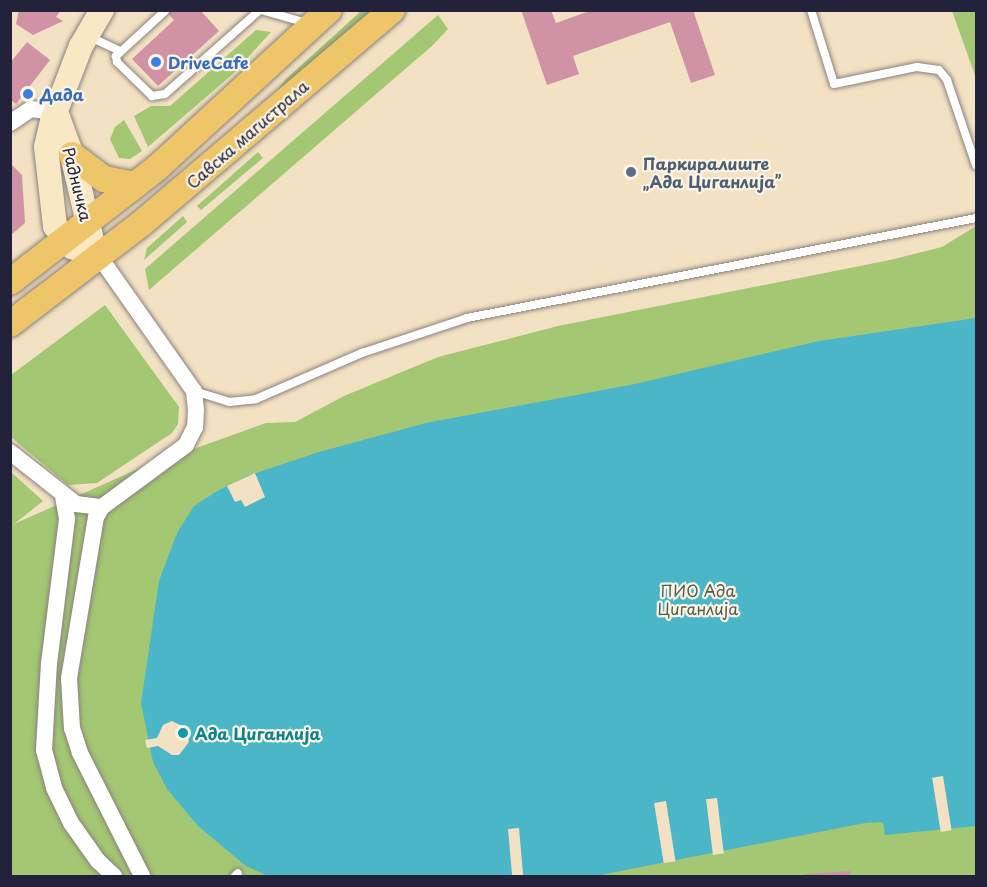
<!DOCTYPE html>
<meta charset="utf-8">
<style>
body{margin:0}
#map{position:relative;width:987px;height:887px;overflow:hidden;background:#f3e1c3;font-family:"Playpen Sans",sans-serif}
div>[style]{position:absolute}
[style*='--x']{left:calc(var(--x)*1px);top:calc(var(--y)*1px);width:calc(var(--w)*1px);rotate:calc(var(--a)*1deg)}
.green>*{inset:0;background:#a3c772}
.water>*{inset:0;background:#4bb6c8}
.pier>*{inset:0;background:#f3e1c3;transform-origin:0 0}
.building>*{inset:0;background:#d093a6}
.roads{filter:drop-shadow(0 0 2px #8a827f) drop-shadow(0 0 2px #8a827f)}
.lane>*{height:8px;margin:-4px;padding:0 4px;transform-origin:4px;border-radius:4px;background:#fff}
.street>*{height:16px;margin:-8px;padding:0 8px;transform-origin:8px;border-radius:8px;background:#fff}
.secondary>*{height:24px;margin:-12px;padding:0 12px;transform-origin:12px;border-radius:12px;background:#f8e8c3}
.primary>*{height:26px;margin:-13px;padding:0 13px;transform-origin:13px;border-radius:13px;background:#eec569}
.dots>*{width:16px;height:16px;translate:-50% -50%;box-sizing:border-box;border:3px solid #fcf5e5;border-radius:50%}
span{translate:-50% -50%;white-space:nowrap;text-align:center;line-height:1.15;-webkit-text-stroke:4.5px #fcf5e5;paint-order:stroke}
.shop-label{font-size:16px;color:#366cbe;font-weight:700}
.left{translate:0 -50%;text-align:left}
.street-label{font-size:16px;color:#22223b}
.service-label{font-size:16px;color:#4e5e75;font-weight:700}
.park-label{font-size:16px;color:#4f5c4e}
.culture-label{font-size:16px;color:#0d838f;font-weight:700}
.frame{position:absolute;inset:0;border:12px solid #22223b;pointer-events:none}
</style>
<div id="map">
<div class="green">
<i style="clip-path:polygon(361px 11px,380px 11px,267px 104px,286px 79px)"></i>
<i style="clip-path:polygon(952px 11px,976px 11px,976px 78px)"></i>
<i style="clip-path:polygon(438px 15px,448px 29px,433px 45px,149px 290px,145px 269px)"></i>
<i style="clip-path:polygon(256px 30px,271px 32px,234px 73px,148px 147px,134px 116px,151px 106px,170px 106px)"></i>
<i style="clip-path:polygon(124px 120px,142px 151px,130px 159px,119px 158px,110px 139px,115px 127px)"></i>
<i style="clip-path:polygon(258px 152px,263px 158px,201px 210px,197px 206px)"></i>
<i style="clip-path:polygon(183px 216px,187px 222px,144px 260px,147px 248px)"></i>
<i style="clip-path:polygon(976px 226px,976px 876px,11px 876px,10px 471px,43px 501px,14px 524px,138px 469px,266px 423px,295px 422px,344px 396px,438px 357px,558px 326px,890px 260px,942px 247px)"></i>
<i style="clip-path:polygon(105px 305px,179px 407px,178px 424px,172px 433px,97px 483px,68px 485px,11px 437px,11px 375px)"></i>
</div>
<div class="water">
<i style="clip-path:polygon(976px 318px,976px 826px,885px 835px,883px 822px,865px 823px,595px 876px,268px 876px,246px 866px,198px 826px,167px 789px,153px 762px,141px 703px,159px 581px,177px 533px,194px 506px,219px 490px,250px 475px,319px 452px,426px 423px,635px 384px,819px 341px)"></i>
</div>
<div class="pier">
<i style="clip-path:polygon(255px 473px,265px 497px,245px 507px,241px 500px,235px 502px,227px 486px)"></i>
<i style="clip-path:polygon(172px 721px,186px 728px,189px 742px,179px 755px,172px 755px,158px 746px,147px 748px,145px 740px,157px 738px,163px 725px)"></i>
<i style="left:943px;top:776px;width:55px;height:11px;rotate:81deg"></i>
<i style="left:717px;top:798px;width:56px;height:11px;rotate:83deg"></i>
<i style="left:666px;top:801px;width:61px;height:12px;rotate:81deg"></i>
<i style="left:519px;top:828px;width:48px;height:11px;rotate:85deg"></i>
</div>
<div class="building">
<i style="clip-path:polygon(19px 10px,61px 10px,56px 17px,63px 21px,33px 35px,16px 24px)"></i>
<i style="clip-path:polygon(165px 10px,200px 10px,219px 31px,158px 86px,132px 59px,174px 20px)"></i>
<i style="clip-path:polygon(521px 10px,551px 10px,556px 23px,592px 10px,693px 10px,715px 75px,691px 83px,670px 22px,573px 56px,579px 74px,547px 85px)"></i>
<i style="clip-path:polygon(27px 42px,50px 60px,16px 104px,10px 99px,10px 63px)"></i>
<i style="clip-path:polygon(10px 163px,22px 175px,25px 223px,10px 236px)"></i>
<i style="clip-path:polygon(850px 871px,850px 876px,805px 876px,805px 874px)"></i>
</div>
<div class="roads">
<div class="lane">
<i style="--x:261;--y:10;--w:48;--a:15.8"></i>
<i style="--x:811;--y:10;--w:77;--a:72.7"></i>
<i style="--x:834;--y:84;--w:85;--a:-11.6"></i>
<i style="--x:917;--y:67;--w:22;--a:8"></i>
<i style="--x:939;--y:70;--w:13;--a:51"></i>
<i style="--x:947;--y:80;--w:90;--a:71.2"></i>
<i style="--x:165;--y:11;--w:67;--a:137.4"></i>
<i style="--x:116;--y:56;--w:6;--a:81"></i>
<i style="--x:117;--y:62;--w:49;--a:44.2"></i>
<i style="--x:152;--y:96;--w:13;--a:-9"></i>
<i style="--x:165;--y:94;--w:127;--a:-41.5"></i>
<i style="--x:88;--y:36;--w:35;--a:25"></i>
<i style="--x:194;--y:391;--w:37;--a:17"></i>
<i style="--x:229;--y:402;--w:27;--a:-6"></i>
<i style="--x:256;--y:399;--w:116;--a:-23.5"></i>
<i style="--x:362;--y:353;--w:111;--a:-18.4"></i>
<i style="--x:467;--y:318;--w:519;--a:-11.11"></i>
<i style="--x:235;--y:876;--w:4;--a:-45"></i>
</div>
<div class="street">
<i style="--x:10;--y:123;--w:25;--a:-34"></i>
<i style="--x:31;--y:109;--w:25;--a:7"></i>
<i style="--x:99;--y:256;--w:165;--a:54.9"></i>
<i style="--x:194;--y:391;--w:19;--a:84"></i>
<i style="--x:196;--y:410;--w:17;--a:93"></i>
<i style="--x:195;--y:427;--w:20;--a:117"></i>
<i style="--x:186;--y:445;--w:104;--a:143.6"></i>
<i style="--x:102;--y:507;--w:12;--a:121"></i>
<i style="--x:96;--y:517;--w:163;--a:99.5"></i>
<i style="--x:69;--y:678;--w:50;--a:86.6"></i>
<i style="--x:72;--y:728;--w:26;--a:72"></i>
<i style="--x:80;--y:753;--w:138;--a:63.2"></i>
<i style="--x:10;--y:452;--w:84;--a:38.2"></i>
<i style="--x:76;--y:504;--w:26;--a:7"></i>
<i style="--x:63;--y:496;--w:23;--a:80"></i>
<i style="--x:67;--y:519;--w:145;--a:97.1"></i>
<i style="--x:49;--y:663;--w:87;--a:93.3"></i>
<i style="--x:44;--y:750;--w:39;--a:75"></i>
<i style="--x:54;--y:788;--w:39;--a:64"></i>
<i style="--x:71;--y:823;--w:47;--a:54.6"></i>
<i style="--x:98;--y:861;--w:22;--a:43"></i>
</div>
<div class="secondary">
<i style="--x:56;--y:112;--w:46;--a:69.6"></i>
<i style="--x:72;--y:155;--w:87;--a:76.8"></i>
<i style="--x:99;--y:256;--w:28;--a:-162"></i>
<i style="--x:72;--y:247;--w:27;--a:-129"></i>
<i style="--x:55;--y:226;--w:80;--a:-96.5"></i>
<i style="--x:46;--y:147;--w:27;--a:-77"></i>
<i style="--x:52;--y:121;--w:80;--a:-68.9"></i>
<i style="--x:81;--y:46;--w:42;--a:-59.7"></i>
</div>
<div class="primary">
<i style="--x:72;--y:155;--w:40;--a:37"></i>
<i style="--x:104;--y:179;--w:32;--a:11"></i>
<i style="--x:10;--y:282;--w:187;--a:-37.8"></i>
<i style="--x:158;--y:167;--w:232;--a:-42.6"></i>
<i style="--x:10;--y:324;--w:166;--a:-37.4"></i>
<i style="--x:142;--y:223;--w:328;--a:-40.4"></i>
</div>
</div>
<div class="dots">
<i style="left:156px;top:62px;background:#3f7fe0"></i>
<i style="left:28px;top:94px;background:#3f7fe0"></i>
<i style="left:631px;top:172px;background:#5c6f8a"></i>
<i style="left:183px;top:733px;background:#0f9aa8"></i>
</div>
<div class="shop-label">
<span class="left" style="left:168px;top:62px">DriveCafe</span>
<span class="left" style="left:40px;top:94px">Дада</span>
</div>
<div class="street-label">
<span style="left:247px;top:134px;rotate:-41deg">Савска магистрала</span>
<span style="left:78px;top:184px;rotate:76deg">Радничка</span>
</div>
<div class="service-label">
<span class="left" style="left:643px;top:172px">Паркиралиште<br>„Ада Циганлија”</span>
</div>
<div class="park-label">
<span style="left:698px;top:599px">ПИО Ада<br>Циганлија</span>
</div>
<div class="culture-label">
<span class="left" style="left:195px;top:733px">Ада Циганлија</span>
</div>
<div class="frame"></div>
</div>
